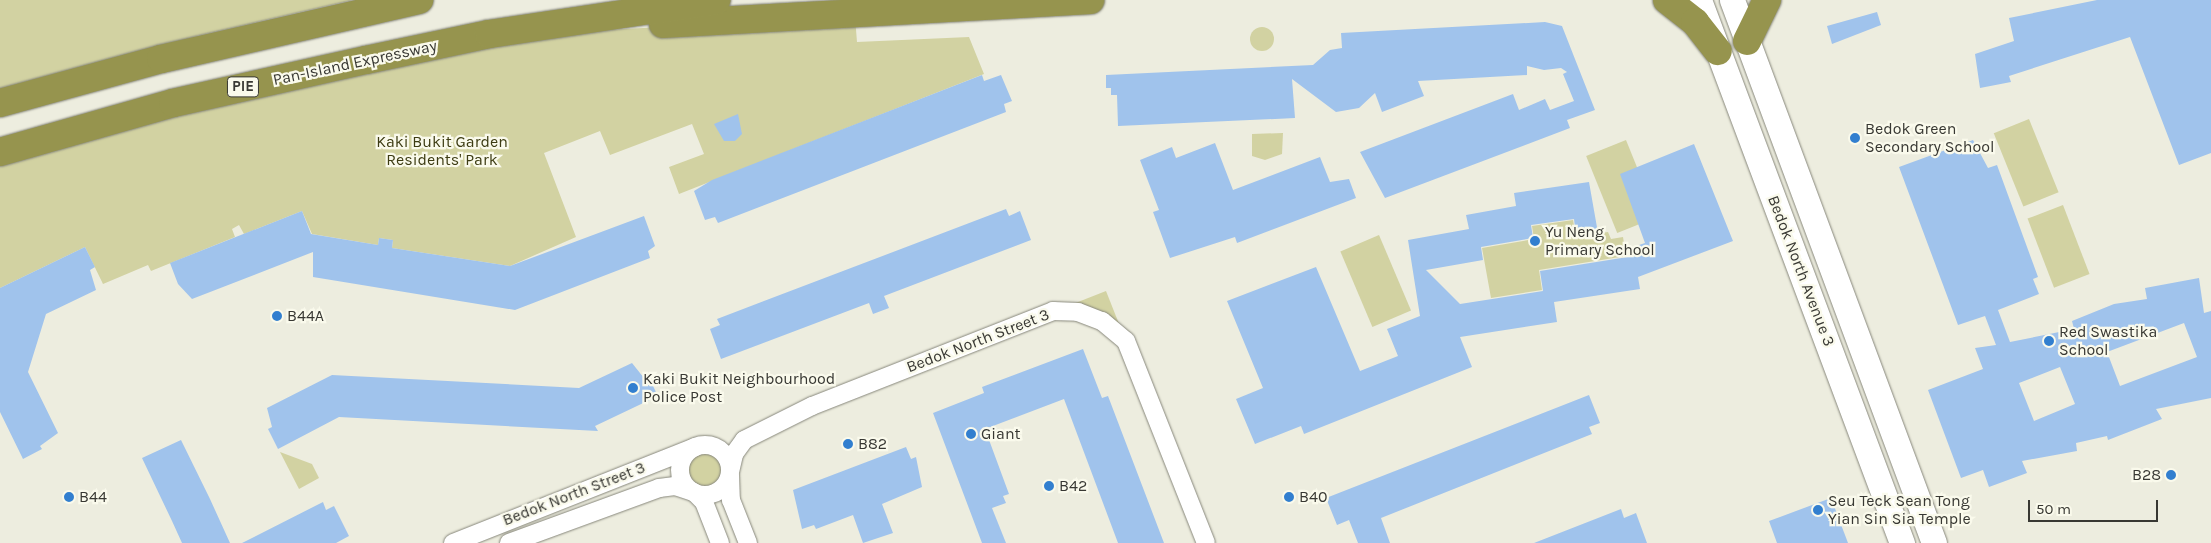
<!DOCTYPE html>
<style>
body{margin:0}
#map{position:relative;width:2211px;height:543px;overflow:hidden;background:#ededdf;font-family:Karla,sans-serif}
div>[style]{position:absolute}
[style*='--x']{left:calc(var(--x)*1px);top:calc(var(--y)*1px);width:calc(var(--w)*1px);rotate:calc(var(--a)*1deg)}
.green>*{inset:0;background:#d2d2a2;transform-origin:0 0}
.round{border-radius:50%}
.building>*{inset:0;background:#a0c3ec}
.roads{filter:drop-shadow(0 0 1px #87877b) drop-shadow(0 0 1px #87877b)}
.minor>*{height:18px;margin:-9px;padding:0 9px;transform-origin:9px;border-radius:9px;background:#fff}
.minor>.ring{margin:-9px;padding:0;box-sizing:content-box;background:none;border:18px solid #fff;border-radius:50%}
.secondary>*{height:25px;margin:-12.5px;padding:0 12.5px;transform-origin:12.5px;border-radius:12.5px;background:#fff}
.motorway>*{height:28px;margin:-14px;padding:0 14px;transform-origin:14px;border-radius:14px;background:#96944e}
.dots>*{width:14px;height:14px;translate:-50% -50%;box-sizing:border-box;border:2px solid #fafaec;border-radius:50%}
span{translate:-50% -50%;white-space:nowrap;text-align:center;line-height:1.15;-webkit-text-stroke:4.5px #fafaec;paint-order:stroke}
.shield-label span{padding:1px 4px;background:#fafaec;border:1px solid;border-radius:4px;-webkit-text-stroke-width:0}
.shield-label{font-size:15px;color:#383833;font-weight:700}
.street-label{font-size:16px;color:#383833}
.poi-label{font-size:16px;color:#383833}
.left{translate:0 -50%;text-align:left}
.right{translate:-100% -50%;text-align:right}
.park-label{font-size:16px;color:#3d3c13}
.scale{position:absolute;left:2028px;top:500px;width:130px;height:22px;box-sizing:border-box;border:2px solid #383833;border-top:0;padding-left:6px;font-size:15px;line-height:18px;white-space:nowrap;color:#383833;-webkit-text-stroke:4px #fafaec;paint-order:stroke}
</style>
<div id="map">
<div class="green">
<i style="clip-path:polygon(0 0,353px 0,197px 36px,0 94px)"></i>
<i style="clip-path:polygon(855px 17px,857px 42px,969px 37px,984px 74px,679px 194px,669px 167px,704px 154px,692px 124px,610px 155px,600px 131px,544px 153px,576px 237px,510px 266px,392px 248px,393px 240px,379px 238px,378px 245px,312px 234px,302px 211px,244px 234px,239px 225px,232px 229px,235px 237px,151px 271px,148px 265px,103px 284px,85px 247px,0 288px,0 156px,490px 36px)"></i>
<i class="round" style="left:1250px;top:27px;width:24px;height:24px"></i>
<i style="left:2029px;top:119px;width:79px;height:38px;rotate:68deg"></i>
<i style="clip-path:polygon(1283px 133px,1282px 154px,1265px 160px,1252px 156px,1252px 134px)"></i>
<i style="left:1626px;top:140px;width:83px;height:43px;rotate:68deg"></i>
<i style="left:2063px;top:205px;width:74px;height:38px;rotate:69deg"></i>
<i style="clip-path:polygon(1573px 220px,1576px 237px,1608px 232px,1611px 239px,1623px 237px,1626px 256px,1539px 270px,1542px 290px,1491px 298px,1482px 248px,1534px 239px,1532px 226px)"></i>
<i style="left:1379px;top:235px;width:82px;height:42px;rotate:67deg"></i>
<i style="clip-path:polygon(1106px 291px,1125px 339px,1055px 311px)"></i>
<i class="round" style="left:681px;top:446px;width:48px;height:48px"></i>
<i style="clip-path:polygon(280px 452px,312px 464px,319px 478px,299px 489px)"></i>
</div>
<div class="building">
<i style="clip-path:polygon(2097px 0,2211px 0,2211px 153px,2179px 165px,2130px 37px,2009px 76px,2011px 82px,1980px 88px,1975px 54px,2014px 41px,2009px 18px)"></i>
<i style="clip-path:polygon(1877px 12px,1881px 25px,1832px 44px,1827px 26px)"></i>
<i style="clip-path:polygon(1545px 22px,1562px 26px,1595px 110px,1567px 120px,1570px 128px,1385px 198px,1360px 152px,1513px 94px,1519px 110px,1545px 99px,1550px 110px,1574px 101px,1563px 74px,1567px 72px,1561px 68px,1544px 70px,1527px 66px,1527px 75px,1418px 81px,1424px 96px,1382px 112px,1375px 93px,1359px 108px,1336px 112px,1292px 79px,1295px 118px,1118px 126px,1117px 95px,1111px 95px,1111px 88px,1106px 88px,1106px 75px,1313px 65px,1330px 50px,1342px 48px,1341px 33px)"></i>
<i style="clip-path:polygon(982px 75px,984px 81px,1001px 75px,1012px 101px,1004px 104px,1006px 112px,718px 223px,715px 217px,705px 220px,694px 191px,712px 180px)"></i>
<i style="clip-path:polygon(738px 114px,742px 134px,735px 141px,724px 141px,714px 124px)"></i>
<i style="clip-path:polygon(evenodd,1973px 140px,1988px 168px,1997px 165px,2038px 277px,2033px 279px,2039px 294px,1998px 310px,2010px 342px,2074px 329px,2072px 321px,2114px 304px,2147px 299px,2145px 288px,2199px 278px,2204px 313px,2211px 311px,2211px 398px,2156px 409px,2162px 419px,2108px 440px,2107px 436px,2076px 443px,2077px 451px,2022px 461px,2027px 473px,1989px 487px,1983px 470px,1961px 478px,1928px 390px,1983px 369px,1975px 348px,1996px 345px,1985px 316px,1958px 325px,1899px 167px,1973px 140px,2184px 323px,2197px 357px,2120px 386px,2107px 352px,2184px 323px,1973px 140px,2060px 367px,2075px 404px,2034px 421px,2019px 383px,2060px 367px)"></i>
<i style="clip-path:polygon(1215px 143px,1233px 190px,1320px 157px,1330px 182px,1349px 179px,1356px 198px,1237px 243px,1235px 237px,1170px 258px,1153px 212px,1159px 210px,1140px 160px,1172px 147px,1176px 158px)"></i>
<i style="clip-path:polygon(1694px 144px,1733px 241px,1638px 277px,1640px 289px,1554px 302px,1557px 322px,1460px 337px,1472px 367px,1304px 434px,1301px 426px,1255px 444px,1236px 399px,1263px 388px,1227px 301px,1316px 267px,1360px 371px,1398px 356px,1387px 329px,1420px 316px,1408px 240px,1469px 229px,1466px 215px,1516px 206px,1514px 193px,1589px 182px,1598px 233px,1576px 236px,1574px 219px,1531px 225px,1533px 238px,1481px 247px,1483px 260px,1426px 270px,1460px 304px,1543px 291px,1540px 271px,1634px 256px,1633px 247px,1645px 243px,1620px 174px)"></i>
<i style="clip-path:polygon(1006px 209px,1009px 216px,1020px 211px,1031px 240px,884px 296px,889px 308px,873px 314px,869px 303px,721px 359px,710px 329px,720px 325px,717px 319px)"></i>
<i style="clip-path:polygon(302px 211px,311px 234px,378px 245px,379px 238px,393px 240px,392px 248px,510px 266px,644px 216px,655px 246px,648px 251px,650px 258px,515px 310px,313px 277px,313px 252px,192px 299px,178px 284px,170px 263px)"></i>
<i style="clip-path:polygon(85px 247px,95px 267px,90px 270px,96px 290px,46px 314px,28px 372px,58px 433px,40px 446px,42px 449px,23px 459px,0 412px,0 288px)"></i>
<i style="clip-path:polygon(1083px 349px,1102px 398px,1108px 396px,1164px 543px,1118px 543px,1064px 399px,985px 429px,1009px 494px,1003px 496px,1006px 503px,992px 508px,1006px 543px,982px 543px,933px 413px,984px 393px,982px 387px)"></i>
<i style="clip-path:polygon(632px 363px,644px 378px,648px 376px,658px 396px,595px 426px,598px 431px,339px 417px,278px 449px,268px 429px,272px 427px,267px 408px,332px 375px,579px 388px)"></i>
<i style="clip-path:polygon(1589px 395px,1600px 423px,1589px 427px,1592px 434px,1381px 518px,1390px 543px,1358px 543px,1349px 520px,1337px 525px,1326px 498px)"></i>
<i style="clip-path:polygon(181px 440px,210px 499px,230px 543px,182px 543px,172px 521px,142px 458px)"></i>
<i style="clip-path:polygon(906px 447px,911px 459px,916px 457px,922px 487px,882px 504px,893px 533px,863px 543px,853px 515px,816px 529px,814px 525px,802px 529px,793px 490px)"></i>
<i style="clip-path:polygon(1831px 498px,1848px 543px,1777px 543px,1769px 521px)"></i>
<i style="clip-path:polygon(323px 502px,326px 510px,334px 506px,349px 536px,336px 543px,242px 543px)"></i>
<i style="clip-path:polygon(1621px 509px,1624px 518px,1636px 513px,1647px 543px,1534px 543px)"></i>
</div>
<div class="roads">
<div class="minor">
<i class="ring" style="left:680px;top:445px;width:32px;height:32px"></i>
<i style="--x:730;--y:472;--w:18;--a:-77"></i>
<i style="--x:734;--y:454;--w:17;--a:-54"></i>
<i style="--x:744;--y:440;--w:76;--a:-26.6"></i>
<i style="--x:812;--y:406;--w:259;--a:-21.5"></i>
<i style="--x:1053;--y:311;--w:25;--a:2"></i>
<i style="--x:1078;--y:312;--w:26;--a:21"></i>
<i style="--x:1102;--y:321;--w:31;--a:40"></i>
<i style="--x:1126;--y:341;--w:217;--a:68.4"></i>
<i style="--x:730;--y:475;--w:25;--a:88"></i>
<i style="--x:731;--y:500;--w:46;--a:68.4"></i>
<i style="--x:695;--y:493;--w:13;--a:45"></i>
<i style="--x:704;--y:502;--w:44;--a:68.7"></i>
<i style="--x:453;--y:543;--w:261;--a:-21.6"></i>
<i style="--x:509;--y:543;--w:160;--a:-20.1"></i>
<i style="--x:659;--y:488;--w:16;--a:-7"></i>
<i style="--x:675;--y:486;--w:19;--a:18"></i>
</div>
<div class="secondary">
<i style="--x:1699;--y:0;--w:580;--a:69.5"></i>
<i style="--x:1732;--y:0;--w:579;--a:69.59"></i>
</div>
<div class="motorway">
<i style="--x:1667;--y:0;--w:36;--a:38"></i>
<i style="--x:1695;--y:22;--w:37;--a:52"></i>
<i style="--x:663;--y:24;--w:428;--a:-3.2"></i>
<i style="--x:1747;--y:41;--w:46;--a:-64"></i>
<i style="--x:0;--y:103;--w:167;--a:-15.3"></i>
<i style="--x:161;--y:59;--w:265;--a:-12.9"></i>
<i style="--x:0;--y:152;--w:180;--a:-15.8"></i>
<i style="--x:173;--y:103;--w:198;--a:-12.6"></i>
<i style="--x:366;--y:60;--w:126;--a:-11.9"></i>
<i style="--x:489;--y:34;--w:230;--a:-8.5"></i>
</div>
</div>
<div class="dots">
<i style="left:1855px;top:138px;background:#327fcf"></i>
<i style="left:1535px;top:241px;background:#327fcf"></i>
<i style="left:277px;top:316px;background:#327fcf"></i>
<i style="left:2049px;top:341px;background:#327fcf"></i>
<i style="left:633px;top:388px;background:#327fcf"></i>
<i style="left:971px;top:434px;background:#327fcf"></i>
<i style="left:848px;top:444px;background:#327fcf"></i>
<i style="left:2171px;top:475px;background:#327fcf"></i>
<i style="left:1049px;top:486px;background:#327fcf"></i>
<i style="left:69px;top:497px;background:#327fcf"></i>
<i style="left:1289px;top:497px;background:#327fcf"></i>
<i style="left:1818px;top:510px;background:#327fcf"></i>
</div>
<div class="shield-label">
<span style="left:243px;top:87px">PIE</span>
</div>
<div class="street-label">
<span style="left:355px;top:63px;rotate:-12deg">Pan-Island Expressway</span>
<span style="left:1801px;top:271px;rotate:69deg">Bedok North Avenue 3</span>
<span style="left:978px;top:341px;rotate:-21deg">Bedok North Street 3</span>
<span style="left:574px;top:494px;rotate:-21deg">Bedok North Street 3</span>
</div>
<div class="poi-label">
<span class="left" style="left:1865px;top:138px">Bedok Green<br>Secondary School</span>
<span class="left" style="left:1545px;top:241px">Yu Neng<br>Primary School</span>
<span class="left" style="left:287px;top:316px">B44A</span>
<span class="left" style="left:2059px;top:341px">Red Swastika<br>School</span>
<span class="left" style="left:643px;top:388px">Kaki Bukit Neighbourhood<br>Police Post</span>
<span class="left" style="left:981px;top:434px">Giant</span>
<span class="left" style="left:858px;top:444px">B82</span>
<span class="right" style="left:2161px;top:475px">B28</span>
<span class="left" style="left:1059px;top:486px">B42</span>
<span class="left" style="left:79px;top:497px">B44</span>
<span class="left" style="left:1299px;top:497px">B40</span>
<span class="left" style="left:1828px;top:510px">Seu Teck Sean Tong<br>Yian Sin Sia Temple</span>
</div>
<div class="park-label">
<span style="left:442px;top:151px">Kaki Bukit Garden<br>Residents' Park</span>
</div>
<div class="scale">50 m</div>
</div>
